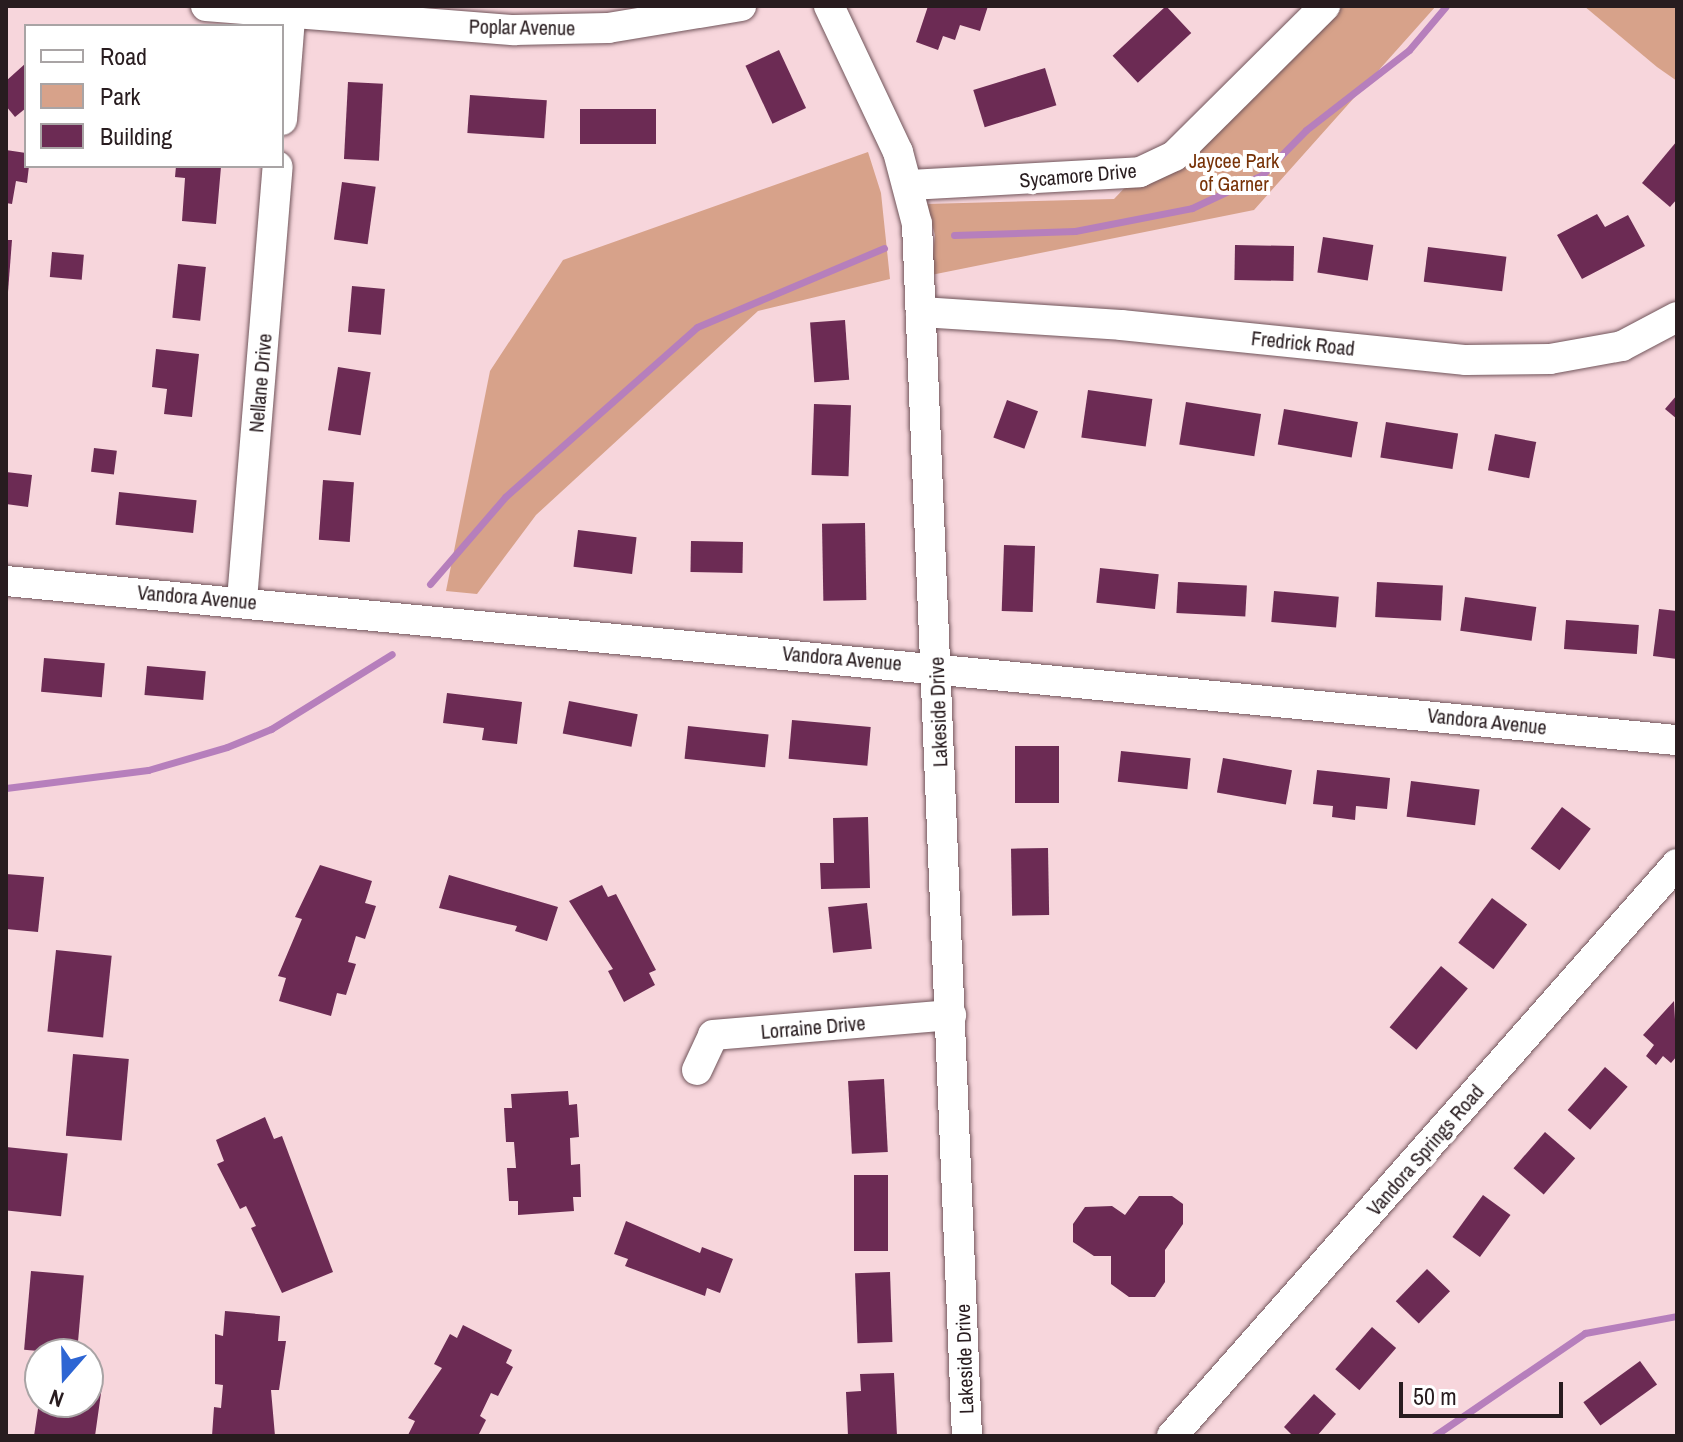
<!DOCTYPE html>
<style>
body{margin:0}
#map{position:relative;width:1683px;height:1442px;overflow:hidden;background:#f7d6dc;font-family:"Archivo Narrow",sans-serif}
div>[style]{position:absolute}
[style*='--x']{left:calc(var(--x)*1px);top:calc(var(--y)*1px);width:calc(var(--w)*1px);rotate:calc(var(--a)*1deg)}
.green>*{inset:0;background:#d7a28a}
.stream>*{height:7px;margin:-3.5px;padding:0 3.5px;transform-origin:3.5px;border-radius:3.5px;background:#b67fbc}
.building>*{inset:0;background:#6c2b54;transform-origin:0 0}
.roads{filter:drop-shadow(0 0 2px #71555b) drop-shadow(0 0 2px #71555b)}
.minor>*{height:30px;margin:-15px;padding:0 15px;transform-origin:15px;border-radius:15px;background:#fff}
span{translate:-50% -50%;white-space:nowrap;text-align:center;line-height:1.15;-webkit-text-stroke:8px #fff;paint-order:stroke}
.street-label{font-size:20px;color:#281c1f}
.park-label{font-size:20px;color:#773207}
.frame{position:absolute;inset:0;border:8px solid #281c1f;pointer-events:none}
.legend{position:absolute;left:24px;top:24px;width:260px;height:144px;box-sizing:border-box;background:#fff;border:2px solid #a9a4a5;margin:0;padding:10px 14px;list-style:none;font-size:24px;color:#281c1f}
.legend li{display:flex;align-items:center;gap:16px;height:40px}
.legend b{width:40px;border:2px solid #a9a4a5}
.north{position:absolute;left:24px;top:1338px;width:80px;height:80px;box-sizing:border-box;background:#fff;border:2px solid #a9a4a5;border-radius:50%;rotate:200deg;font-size:22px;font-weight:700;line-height:32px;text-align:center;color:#281c1f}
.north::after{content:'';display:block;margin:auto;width:28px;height:36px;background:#2d65d3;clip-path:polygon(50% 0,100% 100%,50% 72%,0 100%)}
.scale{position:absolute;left:1399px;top:1382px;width:164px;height:36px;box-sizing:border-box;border:4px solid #281c1f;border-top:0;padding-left:10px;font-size:24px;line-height:28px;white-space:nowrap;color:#281c1f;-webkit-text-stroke:6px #fff;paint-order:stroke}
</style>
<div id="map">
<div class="green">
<i style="clip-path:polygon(1343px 6px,1436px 6px,1254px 210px,931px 275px,935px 235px,926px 204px,1114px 199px,1135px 177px,1203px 145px)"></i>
<i style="clip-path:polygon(1584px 6px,1677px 6px,1677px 81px,1657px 67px)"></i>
<i style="clip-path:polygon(868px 152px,881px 193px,890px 279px,758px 311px,536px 515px,477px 594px,446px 591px,490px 371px,563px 260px)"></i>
</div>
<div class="stream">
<i style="--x:954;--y:235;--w:121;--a:-1.9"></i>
<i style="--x:1075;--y:231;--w:119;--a:-11.1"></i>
<i style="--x:1192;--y:208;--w:77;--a:-25.2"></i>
<i style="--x:1262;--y:175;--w:63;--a:-45.6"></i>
<i style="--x:1306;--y:130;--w:130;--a:-37.8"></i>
<i style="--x:1409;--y:50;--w:57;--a:-49.9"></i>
<i style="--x:430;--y:584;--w:115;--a:-49.2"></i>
<i style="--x:505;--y:497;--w:256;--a:-41.5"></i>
<i style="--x:697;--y:327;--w:203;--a:-22.9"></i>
<i style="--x:6;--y:788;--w:143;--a:-7.2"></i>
<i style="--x:148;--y:770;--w:82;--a:-16.2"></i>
<i style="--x:227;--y:747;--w:48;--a:-22.2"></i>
<i style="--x:271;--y:729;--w:142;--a:-31.8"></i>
<i style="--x:1434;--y:1436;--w:183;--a:-34.3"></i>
<i style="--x:1585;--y:1333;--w:94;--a:-10.5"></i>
</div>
<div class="building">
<i style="clip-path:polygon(928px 6px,988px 6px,980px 31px,960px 25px,955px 40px,943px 36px,938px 50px,916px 42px)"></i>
<i style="left:1166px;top:6px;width:37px;height:73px;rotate:47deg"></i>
<i style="left:779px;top:50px;width:64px;height:37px;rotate:65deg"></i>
<i style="clip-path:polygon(26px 63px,26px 108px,15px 117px,6px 106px,6px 81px)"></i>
<i style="left:1045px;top:68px;width:39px;height:75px;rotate:73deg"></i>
<i style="left:348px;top:82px;width:35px;height:77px;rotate:3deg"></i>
<i style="left:470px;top:95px;width:77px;height:38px;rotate:4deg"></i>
<i style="left:656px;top:109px;width:35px;height:76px;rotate:90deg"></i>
<i style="clip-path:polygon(1677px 141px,1677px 199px,1670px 207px,1642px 183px)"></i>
<i style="clip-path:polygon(6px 150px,26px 153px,29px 166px,27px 183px,16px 181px,12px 204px,6px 203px)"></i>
<i style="clip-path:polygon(176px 166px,221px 167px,216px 224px,182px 221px,185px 178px,175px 177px)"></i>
<i style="left:342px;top:182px;width:34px;height:58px;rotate:8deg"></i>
<i style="clip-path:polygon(1597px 214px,1605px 227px,1628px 215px,1645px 246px,1582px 279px,1557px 235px)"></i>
<i style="left:1323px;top:237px;width:51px;height:36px;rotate:9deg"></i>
<i style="clip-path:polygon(6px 240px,12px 240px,8px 292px,6px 292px)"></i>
<i style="left:1235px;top:245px;width:59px;height:35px;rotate:1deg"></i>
<i style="left:1428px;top:247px;width:79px;height:35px;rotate:7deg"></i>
<i style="left:52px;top:252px;width:32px;height:25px;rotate:5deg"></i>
<i style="left:178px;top:264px;width:28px;height:54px;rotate:6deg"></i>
<i style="left:352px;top:286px;width:33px;height:46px;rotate:5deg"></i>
<i style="left:845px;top:320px;width:60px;height:35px;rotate:86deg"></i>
<i style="clip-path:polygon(156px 349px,199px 354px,192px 417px,164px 414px,167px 389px,152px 387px)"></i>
<i style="left:338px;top:367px;width:33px;height:64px;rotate:9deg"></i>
<i style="left:1088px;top:390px;width:65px;height:48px;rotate:8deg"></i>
<i style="clip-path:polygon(1677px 395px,1677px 419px,1665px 409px)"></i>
<i style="left:1007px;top:400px;width:33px;height:40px;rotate:20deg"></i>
<i style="left:1186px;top:402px;width:76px;height:43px;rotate:9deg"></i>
<i style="left:814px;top:404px;width:37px;height:71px;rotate:2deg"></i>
<i style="left:1284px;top:409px;width:75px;height:36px;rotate:10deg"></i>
<i style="left:1386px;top:422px;width:73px;height:36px;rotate:9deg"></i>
<i style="left:1495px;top:434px;width:42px;height:37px;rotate:11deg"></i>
<i style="left:94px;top:448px;width:23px;height:24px;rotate:7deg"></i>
<i style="clip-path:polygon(6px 472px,32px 475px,28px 507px,6px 504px)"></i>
<i style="left:323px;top:480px;width:31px;height:60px;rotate:4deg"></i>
<i style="left:119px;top:492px;width:78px;height:33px;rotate:6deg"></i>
<i style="left:865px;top:523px;width:77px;height:43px;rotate:89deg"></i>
<i style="left:578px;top:530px;width:59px;height:37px;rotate:7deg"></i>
<i style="left:691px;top:541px;width:52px;height:31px;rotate:1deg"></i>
<i style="left:1004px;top:545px;width:31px;height:66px;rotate:2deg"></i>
<i style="left:1100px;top:568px;width:59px;height:35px;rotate:6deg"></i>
<i style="left:1178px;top:582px;width:69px;height:31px;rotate:3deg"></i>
<i style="left:1377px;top:582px;width:66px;height:35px;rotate:3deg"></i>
<i style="left:1274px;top:591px;width:65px;height:31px;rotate:5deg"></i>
<i style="left:1465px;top:597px;width:72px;height:34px;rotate:8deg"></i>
<i style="clip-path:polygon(1659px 609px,1677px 611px,1677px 659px,1653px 656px)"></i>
<i style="left:1566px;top:620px;width:73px;height:29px;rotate:4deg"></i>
<i style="left:44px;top:658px;width:61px;height:34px;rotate:5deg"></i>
<i style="left:147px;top:666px;width:59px;height:29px;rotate:5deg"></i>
<i style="clip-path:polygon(447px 693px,522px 702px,517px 744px,482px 740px,484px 728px,443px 723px)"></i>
<i style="left:569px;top:701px;width:70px;height:33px;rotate:11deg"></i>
<i style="left:792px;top:720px;width:79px;height:39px;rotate:5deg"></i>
<i style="left:688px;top:726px;width:81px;height:33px;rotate:6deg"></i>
<i style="left:1015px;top:746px;width:44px;height:57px"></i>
<i style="left:1121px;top:751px;width:70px;height:31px;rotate:6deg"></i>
<i style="left:1223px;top:758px;width:70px;height:35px;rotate:10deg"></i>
<i style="clip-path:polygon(1317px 770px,1390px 778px,1387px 809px,1356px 806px,1355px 820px,1332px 817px,1333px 806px,1313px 804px)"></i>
<i style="left:1411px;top:781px;width:69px;height:36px;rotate:7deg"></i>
<i style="left:1562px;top:807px;width:36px;height:52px;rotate:37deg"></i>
<i style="clip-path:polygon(868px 817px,870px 888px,821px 889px,820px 863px,834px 863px,833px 818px)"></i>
<i style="left:1048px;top:848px;width:67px;height:37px;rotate:89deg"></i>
<i style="clip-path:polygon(320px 865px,372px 881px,365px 903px,376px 906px,365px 939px,356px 936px,348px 962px,356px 964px,346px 995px,337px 993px,331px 1016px,279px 1001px,286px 978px,278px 976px,302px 919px,295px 917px)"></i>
<i style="clip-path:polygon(6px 874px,44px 877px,38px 932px,6px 929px)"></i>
<i style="clip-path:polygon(449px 875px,558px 907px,547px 941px,515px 931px,517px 926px,439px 908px)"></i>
<i style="clip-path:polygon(602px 885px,608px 897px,616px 894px,656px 970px,649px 973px,655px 985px,624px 1002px,608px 971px,613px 969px,569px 901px)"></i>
<i style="left:1492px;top:898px;width:44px;height:56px;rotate:37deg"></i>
<i style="left:867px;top:903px;width:46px;height:39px;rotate:84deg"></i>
<i style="left:56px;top:950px;width:56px;height:82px;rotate:6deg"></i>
<i style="left:1441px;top:966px;width:35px;height:80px;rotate:40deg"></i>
<i style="clip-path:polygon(1674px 1001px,1677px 1056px,1671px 1063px,1663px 1056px,1656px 1065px,1646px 1056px,1654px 1045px,1643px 1035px)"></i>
<i style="left:73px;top:1054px;width:56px;height:82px;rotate:5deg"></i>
<i style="left:1605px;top:1067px;width:30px;height:57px;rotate:41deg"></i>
<i style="left:884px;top:1079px;width:73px;height:36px;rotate:87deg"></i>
<i style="clip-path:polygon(568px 1091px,569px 1105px,577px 1104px,579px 1137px,570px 1138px,571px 1165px,580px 1164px,581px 1197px,573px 1197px,574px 1211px,518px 1215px,518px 1201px,509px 1201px,507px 1168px,516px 1168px,514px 1142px,506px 1142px,504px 1108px,512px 1108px,511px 1094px)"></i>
<i style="clip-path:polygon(265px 1117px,274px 1139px,282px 1136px,333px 1272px,282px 1293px,251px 1228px,256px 1226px,246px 1206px,240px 1209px,217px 1164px,224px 1161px,216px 1140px)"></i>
<i style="left:1545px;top:1132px;width:40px;height:48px;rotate:41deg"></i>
<i style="left:6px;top:1147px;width:62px;height:63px;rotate:6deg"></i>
<i style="left:854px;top:1175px;width:34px;height:76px"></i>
<i style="left:1483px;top:1195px;width:34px;height:52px;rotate:36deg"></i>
<i style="clip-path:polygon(1139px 1196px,1172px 1196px,1183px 1204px,1183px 1224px,1165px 1250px,1165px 1282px,1155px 1297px,1129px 1297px,1111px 1284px,1111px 1256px,1094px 1256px,1073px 1242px,1073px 1224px,1085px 1207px,1112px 1206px,1125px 1215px)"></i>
<i style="clip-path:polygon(626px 1221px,700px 1253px,702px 1247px,733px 1259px,720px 1293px,707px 1288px,705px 1296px,625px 1266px,628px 1259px,614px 1254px)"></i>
<i style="left:1427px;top:1269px;width:32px;height:45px;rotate:44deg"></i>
<i style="left:31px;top:1271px;width:53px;height:79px;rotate:5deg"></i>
<i style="left:890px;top:1272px;width:70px;height:35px;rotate:88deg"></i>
<i style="clip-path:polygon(225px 1311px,280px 1316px,278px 1341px,286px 1341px,279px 1390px,271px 1390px,275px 1436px,212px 1436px,214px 1407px,221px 1408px,223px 1385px,215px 1384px,215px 1334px,223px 1336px)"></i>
<i style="clip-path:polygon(463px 1325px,512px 1350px,506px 1363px,513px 1367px,498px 1396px,491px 1393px,480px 1416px,486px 1420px,478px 1436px,408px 1435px,415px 1421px,408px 1418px,442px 1368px,434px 1364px,450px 1334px,457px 1338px)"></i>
<i style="left:1372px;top:1327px;width:32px;height:56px;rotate:41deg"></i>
<i style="left:1640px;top:1361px;width:29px;height:70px;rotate:54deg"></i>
<i style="clip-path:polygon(894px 1373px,897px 1436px,848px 1436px,846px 1392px,861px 1391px,860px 1374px)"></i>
<i style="clip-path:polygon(88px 1377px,103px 1379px,95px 1436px,34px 1436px,39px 1402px,88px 1402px)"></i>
<i style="clip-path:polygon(1314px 1394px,1336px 1414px,1317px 1436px,1293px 1436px,1284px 1427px)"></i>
</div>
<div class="roads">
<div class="minor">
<i style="--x:206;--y:6;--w:309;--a:4.5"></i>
<i style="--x:514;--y:30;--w:94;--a:-1.2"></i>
<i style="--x:608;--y:28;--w:135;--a:-9.4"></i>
<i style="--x:829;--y:6;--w:161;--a:64.7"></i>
<i style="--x:898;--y:152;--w:74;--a:75.2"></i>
<i style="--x:917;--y:224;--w:1213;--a:87.64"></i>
<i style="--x:282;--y:120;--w:114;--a:-85.5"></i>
<i style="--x:910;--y:185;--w:230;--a:-3.2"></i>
<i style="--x:1140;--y:172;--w:38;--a:-25"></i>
<i style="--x:1174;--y:156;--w:213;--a:-44.8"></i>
<i style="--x:921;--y:312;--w:200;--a:3.7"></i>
<i style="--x:1121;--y:325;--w:347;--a:5.8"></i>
<i style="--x:1466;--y:360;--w:84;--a:-0.7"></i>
<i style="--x:1550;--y:359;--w:73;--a:-10.2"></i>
<i style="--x:1622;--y:346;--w:62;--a:-27.8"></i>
<i style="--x:6;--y:581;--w:1679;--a:5.44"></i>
<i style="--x:242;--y:600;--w:435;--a:-85.3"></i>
<i style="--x:697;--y:1070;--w:38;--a:-65"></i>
<i style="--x:713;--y:1035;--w:239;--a:-4.8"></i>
<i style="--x:1172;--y:1436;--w:763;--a:-48.56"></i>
</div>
</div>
<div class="street-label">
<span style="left:522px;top:27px;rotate:1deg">Poplar Avenue</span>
<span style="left:1078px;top:175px;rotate:-5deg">Sycamore Drive</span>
<span style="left:1303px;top:343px;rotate:6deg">Fredrick Road</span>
<span style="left:260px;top:383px;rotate:-85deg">Nellane Drive</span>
<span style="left:197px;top:597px;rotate:5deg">Vandora Avenue</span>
<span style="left:842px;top:658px;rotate:5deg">Vandora Avenue</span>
<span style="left:938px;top:712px;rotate:-92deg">Lakeside Drive</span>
<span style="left:1487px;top:721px;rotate:6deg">Vandora Avenue</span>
<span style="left:813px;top:1027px;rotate:-5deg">Lorraine Drive</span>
<span style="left:1425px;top:1150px;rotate:-49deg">Vandora Springs Road</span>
<span style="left:964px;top:1359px;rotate:-92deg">Lakeside Drive</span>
</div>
<div class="park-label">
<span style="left:1234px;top:172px">Jaycee Park<br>of Garner</span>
</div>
<div class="frame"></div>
<ul class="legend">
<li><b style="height:10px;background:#fff"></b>Road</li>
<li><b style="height:22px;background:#d7a28a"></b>Park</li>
<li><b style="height:22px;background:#6c2b54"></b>Building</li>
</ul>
<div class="north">N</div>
<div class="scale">50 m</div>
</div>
